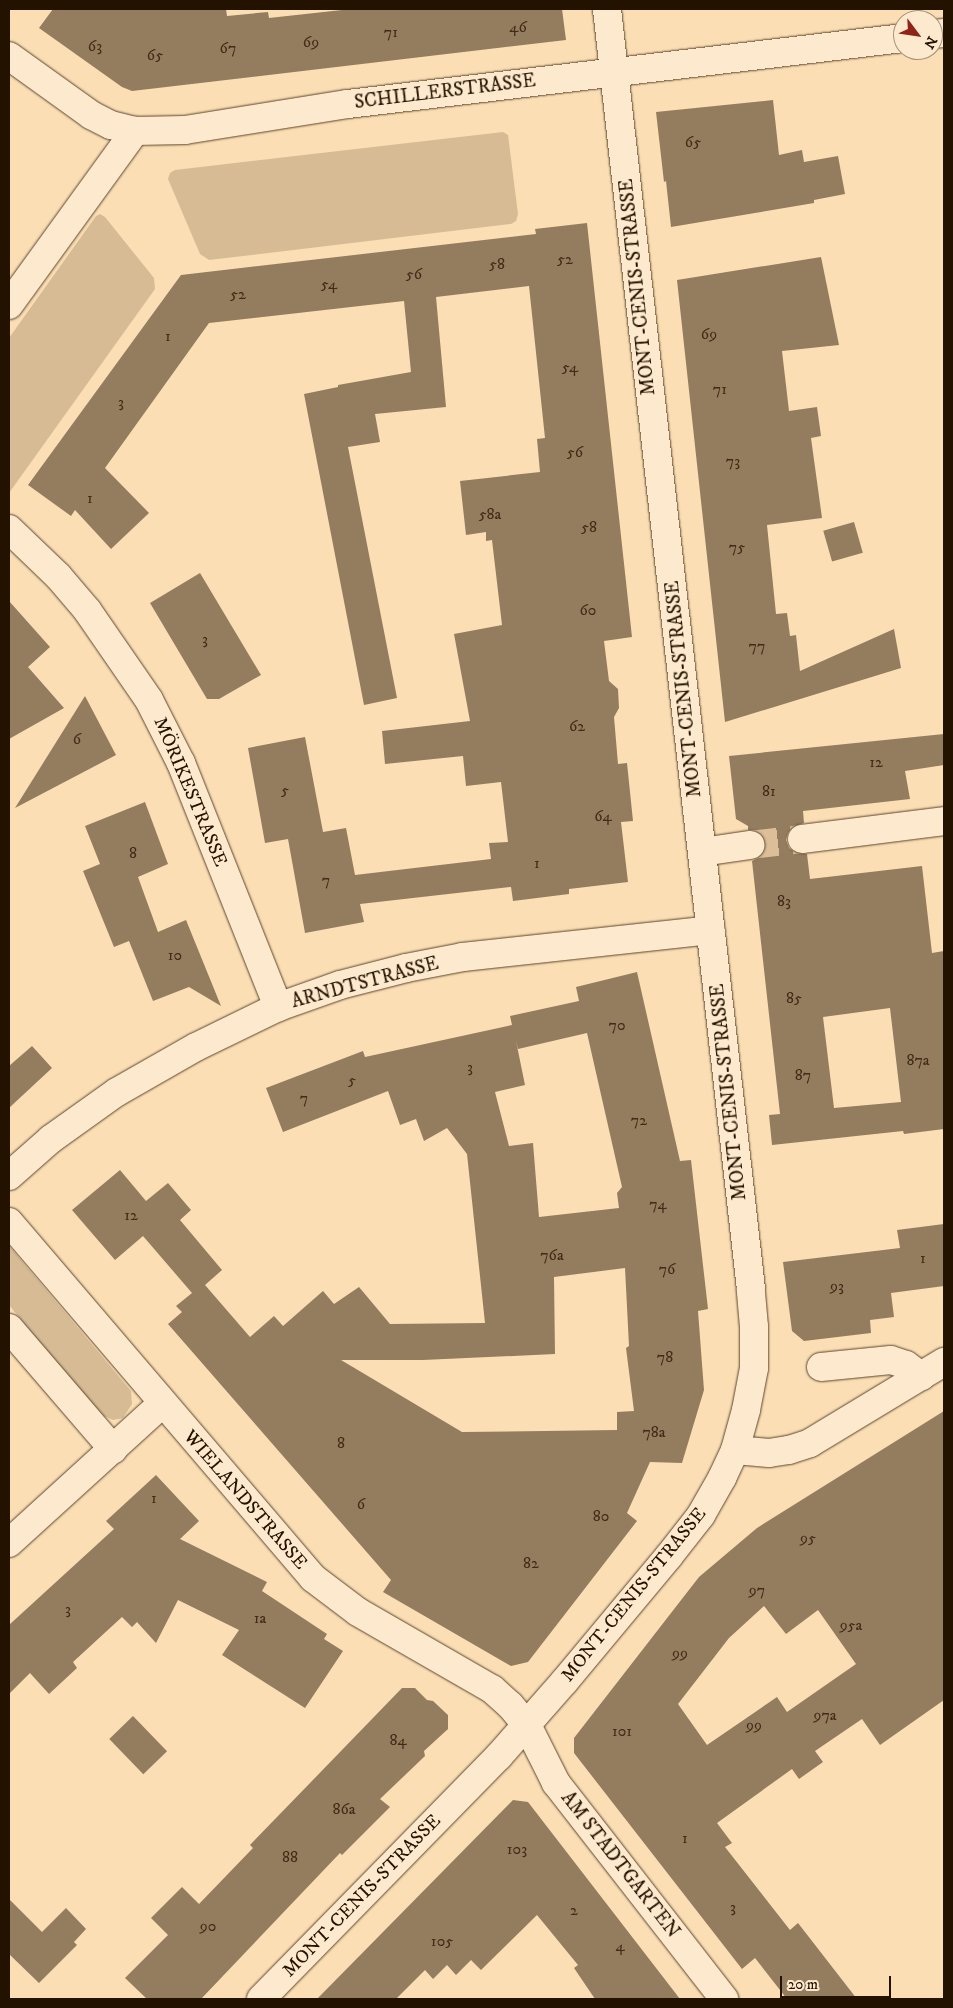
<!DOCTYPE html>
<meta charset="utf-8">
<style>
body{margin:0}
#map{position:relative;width:953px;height:2008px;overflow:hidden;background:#fcdeb4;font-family:"IM FELL DW Pica",serif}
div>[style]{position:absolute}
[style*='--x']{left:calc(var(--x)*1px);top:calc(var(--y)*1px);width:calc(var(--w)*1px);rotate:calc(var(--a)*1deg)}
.green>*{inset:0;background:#d7bb95}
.building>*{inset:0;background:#947c5e;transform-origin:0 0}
.minor-tunnel>*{height:28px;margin-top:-14px;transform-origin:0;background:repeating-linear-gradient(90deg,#dcbf99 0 28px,transparent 0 42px)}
.roads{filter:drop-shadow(0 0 1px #5a452d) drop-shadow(0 0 1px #5a452d)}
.minor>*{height:28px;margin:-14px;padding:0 14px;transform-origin:14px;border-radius:14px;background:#fdeace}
span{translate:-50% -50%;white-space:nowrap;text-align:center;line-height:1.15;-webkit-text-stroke:5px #fdeace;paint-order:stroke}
.number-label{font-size:16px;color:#402c18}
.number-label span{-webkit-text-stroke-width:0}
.street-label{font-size:19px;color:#241200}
.frame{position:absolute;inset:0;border:10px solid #241200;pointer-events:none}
.north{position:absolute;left:893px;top:10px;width:50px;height:50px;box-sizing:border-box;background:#fdeace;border:1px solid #a6947c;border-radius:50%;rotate:121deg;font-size:14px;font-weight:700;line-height:20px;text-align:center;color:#241200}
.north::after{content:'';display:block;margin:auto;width:18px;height:22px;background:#8f2418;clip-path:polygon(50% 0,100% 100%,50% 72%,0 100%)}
.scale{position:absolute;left:780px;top:1976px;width:111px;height:22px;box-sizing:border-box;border:2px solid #241200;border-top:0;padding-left:6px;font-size:15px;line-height:18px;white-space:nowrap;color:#241200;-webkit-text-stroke:4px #fdeace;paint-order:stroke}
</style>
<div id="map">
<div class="green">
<i style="clip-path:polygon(503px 132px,508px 135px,518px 214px,516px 221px,511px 224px,209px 260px,200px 254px,168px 179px,170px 173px,175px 170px)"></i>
<i style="clip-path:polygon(100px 214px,105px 217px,154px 278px,155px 289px,9px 493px,9px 338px,96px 216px)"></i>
<i style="clip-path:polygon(9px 1246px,131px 1391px,132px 1404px,123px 1418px,113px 1420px,99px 1414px,9px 1305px)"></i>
</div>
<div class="building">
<i style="clip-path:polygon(53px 9px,226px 9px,227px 16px,268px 12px,269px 18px,351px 9px,562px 9px,566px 40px,132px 91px,122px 87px,39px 28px)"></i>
<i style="clip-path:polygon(773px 100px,779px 155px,802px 150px,804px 162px,838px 156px,845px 194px,814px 200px,814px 203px,671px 227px,666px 181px,664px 182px,656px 112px)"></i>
<i style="clip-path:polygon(587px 223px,632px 637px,604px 641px,609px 681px,618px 689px,619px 708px,614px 717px,618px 764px,627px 763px,633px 821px,621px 822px,628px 882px,569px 889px,569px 894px,513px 901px,511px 887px,360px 904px,364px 922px,305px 933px,288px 839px,265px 843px,248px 748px,305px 737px,323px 832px,346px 828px,355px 875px,491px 859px,489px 843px,508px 842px,501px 782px,466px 786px,463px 756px,385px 764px,382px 731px,470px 721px,454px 634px,502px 625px,492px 540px,486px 541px,486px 532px,466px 535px,460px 481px,540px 472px,537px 439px,545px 438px,529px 286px,436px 297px,446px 407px,375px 414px,380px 442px,348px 447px,397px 698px,364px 705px,304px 394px,338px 387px,338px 385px,411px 372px,404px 301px,209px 323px,105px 468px,149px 513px,111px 549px,75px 510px,71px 516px,28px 485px,181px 275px,536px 234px,535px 229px)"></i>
<i style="clip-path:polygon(821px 257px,839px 345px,782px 351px,789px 411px,817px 407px,821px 436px,811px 438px,822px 518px,767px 525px,776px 614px,787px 613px,790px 636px,796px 635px,800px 671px,894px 629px,901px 668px,725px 722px,677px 280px)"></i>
<i style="left:854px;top:522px;width:32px;height:32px;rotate:74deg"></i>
<i style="clip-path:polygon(200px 573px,261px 675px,219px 699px,207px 699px,150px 603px)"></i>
<i style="clip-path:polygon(9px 601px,50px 647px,28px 667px,64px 708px,9px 739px)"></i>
<i style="clip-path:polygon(85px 696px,116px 755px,15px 808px)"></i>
<i style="clip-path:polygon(evenodd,944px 734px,944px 765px,905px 771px,910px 799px,803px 811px,804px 823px,792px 827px,788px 833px,786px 840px,789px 848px,796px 853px,807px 854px,810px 879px,922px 866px,932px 953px,944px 951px,944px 1129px,904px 1134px,903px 1131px,772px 1145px,769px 1115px,780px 1114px,752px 861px,760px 857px,765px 850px,765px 843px,762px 835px,755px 830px,748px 830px,748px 826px,736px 819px,729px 756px,944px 734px,890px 1008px,901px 1102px,834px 1108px,823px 1017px,890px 1008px)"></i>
<i style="clip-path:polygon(145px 802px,168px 864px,138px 877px,158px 932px,186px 920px,221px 1006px,189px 987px,153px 1001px,129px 941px,114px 947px,83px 871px,100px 864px,85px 826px)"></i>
<i style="clip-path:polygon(evenodd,637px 972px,680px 1161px,691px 1160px,708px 1309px,698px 1311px,704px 1390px,682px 1463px,650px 1462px,627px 1513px,637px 1521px,528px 1662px,511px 1666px,383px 1592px,391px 1580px,168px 1324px,182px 1312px,176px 1306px,192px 1293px,143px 1236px,115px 1260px,72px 1210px,120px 1170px,146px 1201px,168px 1183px,191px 1210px,180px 1220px,222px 1270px,205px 1285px,250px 1337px,274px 1316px,283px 1326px,323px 1291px,334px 1304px,359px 1287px,390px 1324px,485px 1323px,467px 1154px,447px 1128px,424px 1141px,416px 1119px,400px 1125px,388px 1091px,283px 1132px,266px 1088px,363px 1051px,365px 1057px,512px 1025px,510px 1016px,579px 1001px,576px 987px,637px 972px,587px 1033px,622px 1187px,617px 1193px,619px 1208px,539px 1217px,533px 1143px,509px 1146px,495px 1092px,525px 1085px,516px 1041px,518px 1049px,587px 1033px,637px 972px,625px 1268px,629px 1346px,626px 1348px,634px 1411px,617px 1412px,617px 1430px,462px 1432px,341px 1360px,423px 1360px,555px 1354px,554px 1277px,625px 1268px)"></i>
<i style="clip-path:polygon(32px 1046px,52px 1068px,9px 1108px,9px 1066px)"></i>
<i style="clip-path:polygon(944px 1224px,944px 1286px,891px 1293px,894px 1317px,870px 1320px,871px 1333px,804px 1341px,792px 1331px,783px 1262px,900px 1248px,897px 1230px)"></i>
<i style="clip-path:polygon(evenodd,944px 1411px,944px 1700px,880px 1745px,862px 1719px,815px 1751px,823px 1762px,799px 1779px,792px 1769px,717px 1823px,732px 1843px,725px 1847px,790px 1930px,798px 1923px,857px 1999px,787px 1999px,755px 1958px,742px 1969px,574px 1753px,574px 1738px,699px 1577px,757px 1528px,944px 1411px,764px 1606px,786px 1634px,818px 1610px,856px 1664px,787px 1712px,777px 1697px,707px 1745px,678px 1704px,729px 1638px,764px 1606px)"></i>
<i style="clip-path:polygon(156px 1475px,199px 1521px,180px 1539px,267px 1582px,262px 1591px,327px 1634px,324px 1639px,343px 1651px,305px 1708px,222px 1655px,239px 1630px,178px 1600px,156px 1643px,137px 1622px,132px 1627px,122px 1617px,73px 1662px,77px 1668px,49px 1694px,30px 1673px,9px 1694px,9px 1625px,114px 1529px,106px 1521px)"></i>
<i style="clip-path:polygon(402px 1688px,415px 1688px,427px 1700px,433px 1701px,448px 1715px,448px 1729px,424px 1751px,425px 1756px,380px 1799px,390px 1807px,342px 1855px,340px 1853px,201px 1999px,147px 1999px,125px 1978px,168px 1935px,151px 1918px,182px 1887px,199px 1904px,253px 1848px,250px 1845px)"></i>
<i style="left:133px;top:1716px;width:49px;height:33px;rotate:46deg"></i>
<i style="clip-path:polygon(513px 1800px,528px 1802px,680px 1999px,595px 1999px,574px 1968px,578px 1965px,537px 1915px,481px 1970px,471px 1960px,456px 1975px,447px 1965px,433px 1979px,425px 1970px,396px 1999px,317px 1999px)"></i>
<i style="clip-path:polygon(9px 1899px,42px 1932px,66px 1908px,86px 1929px,74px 1942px,77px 1945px,39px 1983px,9px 1954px)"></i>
</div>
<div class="minor-tunnel">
<i style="--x:750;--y:845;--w:52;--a:-6.6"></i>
</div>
<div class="roads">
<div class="minor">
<i style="--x:933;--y:34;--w:11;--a:-5"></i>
<i style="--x:9;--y:56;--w:101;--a:35.7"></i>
<i style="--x:91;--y:115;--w:22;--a:27"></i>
<i style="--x:111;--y:125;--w:25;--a:14"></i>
<i style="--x:135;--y:131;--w:50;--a:-1.1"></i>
<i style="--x:185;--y:130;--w:165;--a:-9.1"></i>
<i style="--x:348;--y:104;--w:559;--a:-6.78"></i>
<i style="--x:9;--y:305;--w:215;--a:-54.1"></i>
<i style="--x:9;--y:529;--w:68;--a:43.8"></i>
<i style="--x:58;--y:576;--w:45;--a:49.5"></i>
<i style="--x:87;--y:610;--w:109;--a:55.4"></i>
<i style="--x:149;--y:700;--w:71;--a:63.1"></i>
<i style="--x:181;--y:763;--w:263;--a:68.3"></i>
<i style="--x:802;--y:839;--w:143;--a:-7.2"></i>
<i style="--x:702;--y:852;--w:49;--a:-8.3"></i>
<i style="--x:9;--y:1176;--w:56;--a:-41.4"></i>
<i style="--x:51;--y:1139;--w:81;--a:-35.5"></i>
<i style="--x:117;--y:1092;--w:91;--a:-29.7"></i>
<i style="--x:196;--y:1047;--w:91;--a:-26"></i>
<i style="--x:278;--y:1007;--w:66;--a:-19.5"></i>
<i style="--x:340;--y:985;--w:68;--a:-14.4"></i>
<i style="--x:406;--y:968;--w:58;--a:-10.9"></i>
<i style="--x:463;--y:957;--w:249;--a:-6.2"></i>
<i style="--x:9;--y:1222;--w:468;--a:49.5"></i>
<i style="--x:313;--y:1578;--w:56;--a:37.1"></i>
<i style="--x:358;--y:1612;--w:155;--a:29.9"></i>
<i style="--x:492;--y:1689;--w:24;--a:42"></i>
<i style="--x:510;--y:1705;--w:26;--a:50"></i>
<i style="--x:527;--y:1725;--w:65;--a:63.4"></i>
<i style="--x:556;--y:1783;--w:274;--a:52.1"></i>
<i style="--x:9;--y:1328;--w:160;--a:49.3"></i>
<i style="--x:821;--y:1367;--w:70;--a:-5.7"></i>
<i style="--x:891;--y:1360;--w:16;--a:18"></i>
<i style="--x:906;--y:1365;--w:19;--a:36"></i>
<i style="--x:735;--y:1450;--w:34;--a:5"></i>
<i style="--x:769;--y:1453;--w:20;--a:-9"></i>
<i style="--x:789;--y:1450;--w:22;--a:-18"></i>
<i style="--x:810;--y:1443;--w:157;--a:-31.2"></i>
<i style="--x:9;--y:1543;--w:207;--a:-42.3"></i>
<i style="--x:261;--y:1999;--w:340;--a:-45.6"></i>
<i style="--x:499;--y:1756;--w:98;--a:-48.7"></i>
<i style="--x:564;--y:1682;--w:164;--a:-50.2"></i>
<i style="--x:669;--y:1556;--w:52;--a:-52"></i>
<i style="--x:701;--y:1515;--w:43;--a:-60.4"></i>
<i style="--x:722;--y:1478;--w:31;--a:-65"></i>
<i style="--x:735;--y:1450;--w:41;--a:-74.6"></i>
<i style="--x:746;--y:1410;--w:43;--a:-79.2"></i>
<i style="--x:754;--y:1368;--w:41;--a:-90"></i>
<i style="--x:754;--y:1327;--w:38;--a:-95"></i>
<i style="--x:751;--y:1289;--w:1288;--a:-96.42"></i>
</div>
</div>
<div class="number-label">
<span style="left:518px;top:27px">46</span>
<span style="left:391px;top:32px">71</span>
<span style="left:311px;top:42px">69</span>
<span style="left:95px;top:46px">63</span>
<span style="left:228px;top:48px">67</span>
<span style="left:155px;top:55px">65</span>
<span style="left:693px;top:142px">65</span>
<span style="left:565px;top:259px">52</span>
<span style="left:497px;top:264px">58</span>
<span style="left:414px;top:274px">56</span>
<span style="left:329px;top:284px">54</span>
<span style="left:238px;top:294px">52</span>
<span style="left:709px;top:334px">69</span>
<span style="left:168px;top:336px">1</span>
<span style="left:570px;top:367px">54</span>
<span style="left:720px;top:389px">71</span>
<span style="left:121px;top:402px">3</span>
<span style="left:575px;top:452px">56</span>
<span style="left:733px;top:461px">73</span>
<span style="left:90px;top:498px">1</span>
<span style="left:490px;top:514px">58a</span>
<span style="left:589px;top:527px">58</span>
<span style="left:737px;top:547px">75</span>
<span style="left:588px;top:610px">60</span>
<span style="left:205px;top:639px">3</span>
<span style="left:757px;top:646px">77</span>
<span style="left:577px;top:726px">62</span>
<span style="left:77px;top:739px">6</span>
<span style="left:876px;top:762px">12</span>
<span style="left:285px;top:790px">5</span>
<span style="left:769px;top:791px">81</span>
<span style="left:603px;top:816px">64</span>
<span style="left:133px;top:853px">8</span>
<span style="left:537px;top:863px">1</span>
<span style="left:326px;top:880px">7</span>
<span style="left:784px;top:901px">83</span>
<span style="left:175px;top:955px">10</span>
<span style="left:794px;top:998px">85</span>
<span style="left:617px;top:1025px">70</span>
<span style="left:918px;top:1060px">87a</span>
<span style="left:470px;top:1067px">3</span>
<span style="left:803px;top:1075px">87</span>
<span style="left:352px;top:1080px">5</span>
<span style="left:304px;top:1098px">7</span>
<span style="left:639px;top:1120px">72</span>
<span style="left:658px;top:1204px">74</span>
<span style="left:131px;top:1215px">12</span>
<span style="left:552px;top:1255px">76a</span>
<span style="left:923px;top:1258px">1</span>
<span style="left:667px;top:1269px">76</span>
<span style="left:837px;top:1286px">93</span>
<span style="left:665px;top:1357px">78</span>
<span style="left:654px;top:1432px">78a</span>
<span style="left:341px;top:1443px">8</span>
<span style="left:154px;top:1498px">1</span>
<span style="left:361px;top:1504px">6</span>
<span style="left:601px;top:1516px">80</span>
<span style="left:808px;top:1538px">95</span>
<span style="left:531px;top:1563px">82</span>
<span style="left:757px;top:1590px">97</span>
<span style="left:68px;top:1609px">3</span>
<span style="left:260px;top:1618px">1a</span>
<span style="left:851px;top:1625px">95a</span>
<span style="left:680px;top:1653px">99</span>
<span style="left:825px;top:1715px">97a</span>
<span style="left:754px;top:1725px">99</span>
<span style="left:622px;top:1731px">101</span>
<span style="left:398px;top:1740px">84</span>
<span style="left:344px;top:1809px">86a</span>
<span style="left:685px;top:1838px">1</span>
<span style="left:517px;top:1849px">103</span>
<span style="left:290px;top:1857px">88</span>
<span style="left:733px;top:1907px">3</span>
<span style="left:574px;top:1910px">2</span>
<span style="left:208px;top:1926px">90</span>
<span style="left:442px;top:1941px">105</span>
<span style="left:620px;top:1946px">4</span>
</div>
<div class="street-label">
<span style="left:445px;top:92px;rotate:-7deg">SCHILLERSTRASSE</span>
<span style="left:638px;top:287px;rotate:-96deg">MONT-CENIS-STRASSE</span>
<span style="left:684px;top:689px;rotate:-96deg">MONT-CENIS-STRASSE</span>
<span style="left:190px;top:792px;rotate:67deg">MÖRIKESTRASSE</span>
<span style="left:365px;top:983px;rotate:-15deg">ARNDTSTRASSE</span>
<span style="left:729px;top:1092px;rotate:-96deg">MONT-CENIS-STRASSE</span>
<span style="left:245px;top:1500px;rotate:49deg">WIELANDSTRASSE</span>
<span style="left:634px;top:1595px;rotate:-51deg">MONT-CENIS-STRASSE</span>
<span style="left:620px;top:1865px;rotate:52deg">AM STADTGARTEN</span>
<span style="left:362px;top:1896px;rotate:-46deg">MONT-CENIS-STRASSE</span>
</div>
<div class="frame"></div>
<div class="north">N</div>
<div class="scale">20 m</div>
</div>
